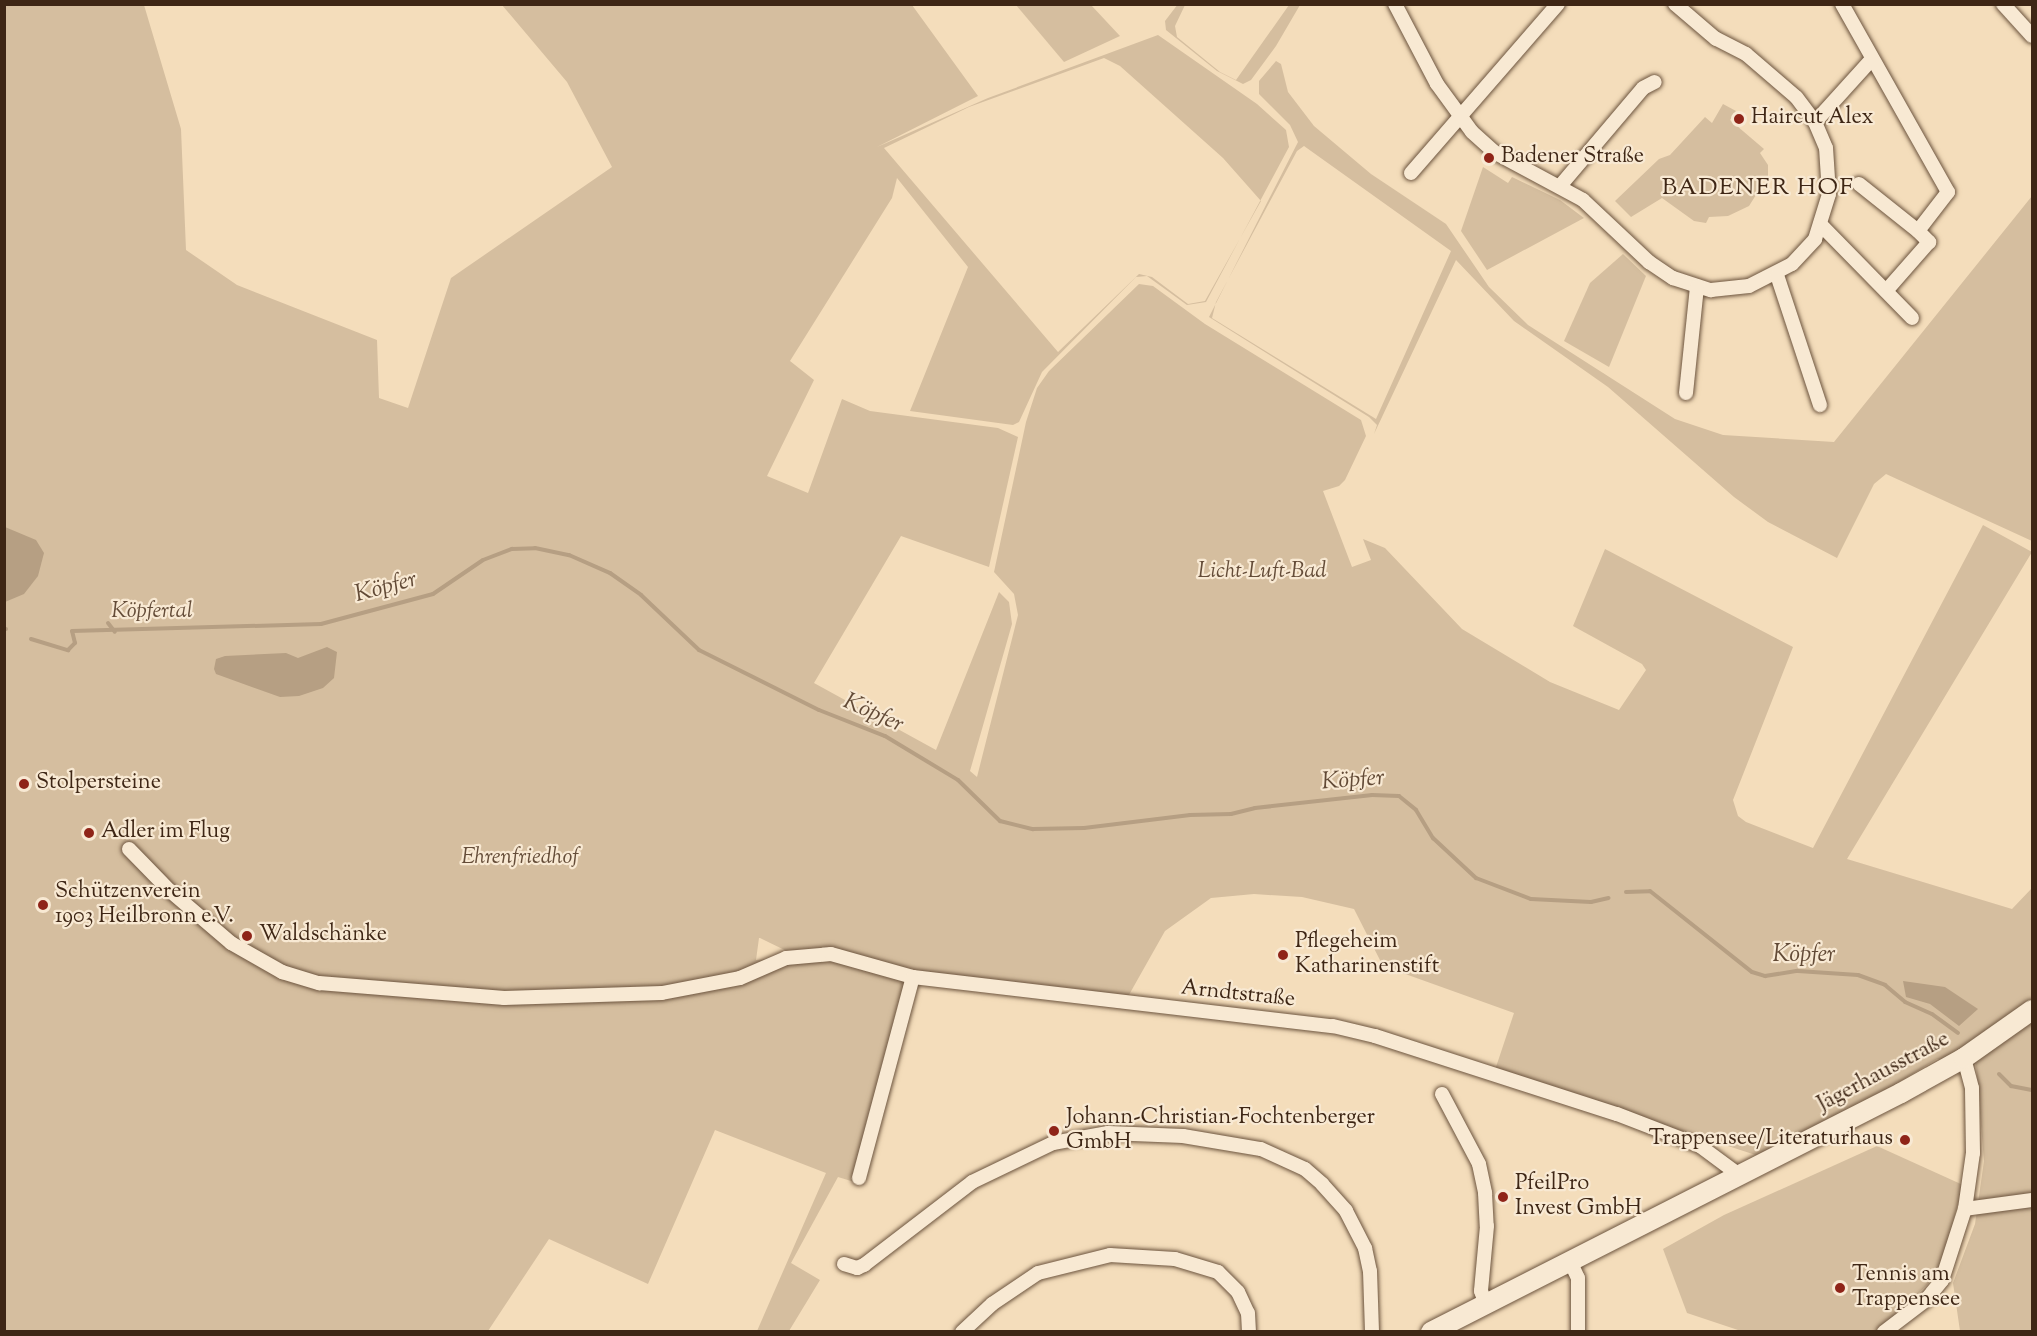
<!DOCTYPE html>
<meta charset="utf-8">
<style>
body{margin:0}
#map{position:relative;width:2037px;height:1336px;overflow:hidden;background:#f4ddbb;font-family:"Sorts Mill Goudy",serif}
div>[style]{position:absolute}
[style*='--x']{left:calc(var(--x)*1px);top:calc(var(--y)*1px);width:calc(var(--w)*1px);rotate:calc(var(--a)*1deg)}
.green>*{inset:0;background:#d5be9f}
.water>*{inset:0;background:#b69f83}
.stream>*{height:4px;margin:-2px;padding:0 2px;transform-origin:2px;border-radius:2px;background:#b69f83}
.roads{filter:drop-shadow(0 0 2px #6c543e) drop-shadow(0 0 2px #6c543e)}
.street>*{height:14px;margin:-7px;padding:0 7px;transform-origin:7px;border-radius:7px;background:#f8e9d3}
.secondary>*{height:20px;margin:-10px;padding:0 10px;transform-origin:10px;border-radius:10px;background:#f8e9d3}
.dots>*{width:16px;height:16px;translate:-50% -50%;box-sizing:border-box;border:3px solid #f8e9d3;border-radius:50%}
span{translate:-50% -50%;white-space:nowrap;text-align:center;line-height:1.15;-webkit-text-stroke:4.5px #f8e9d3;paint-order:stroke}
.poi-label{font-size:22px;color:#3e2615}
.left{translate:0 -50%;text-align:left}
.right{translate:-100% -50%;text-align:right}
.park-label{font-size:22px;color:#644c38;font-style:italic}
.street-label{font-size:22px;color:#3e2615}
.neighbourhood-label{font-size:24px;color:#3e2615;letter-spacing:1.5px}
.water-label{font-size:24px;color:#624a36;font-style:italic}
.frame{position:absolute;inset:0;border:6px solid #3e2615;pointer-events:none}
</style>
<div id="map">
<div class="green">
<i style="clip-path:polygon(1178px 4px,1185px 5px,1175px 26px,1177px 37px,1220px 72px,1236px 80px,1289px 5px,1300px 5px,1276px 46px,1251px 80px,1243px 84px,1217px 71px,1166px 30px,1165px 21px)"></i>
<i style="clip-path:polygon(evenodd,5px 5px,144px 5px,181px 129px,186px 250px,237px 285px,377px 340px,379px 398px,408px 408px,451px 278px,612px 167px,567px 82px,502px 5px,912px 5px,978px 96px,877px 147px,988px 98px,1158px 35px,1257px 104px,1286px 130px,1289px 147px,1206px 302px,1187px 305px,1147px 276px,1136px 277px,1042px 372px,1019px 422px,1013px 425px,910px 411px,968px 267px,897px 178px,892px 198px,790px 361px,814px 380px,767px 476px,808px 493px,842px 399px,870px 411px,998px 428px,1018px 437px,989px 567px,901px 536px,814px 683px,936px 750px,999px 592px,1009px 602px,1012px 624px,970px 771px,977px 777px,1018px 615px,1014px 594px,994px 572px,1026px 422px,1037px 388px,1049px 371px,1139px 284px,1153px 286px,1205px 324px,1361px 420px,1366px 436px,1345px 480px,1339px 486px,1323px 491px,1352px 567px,1371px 560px,1363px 539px,1385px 548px,1462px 629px,1550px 682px,1619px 710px,1646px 670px,1642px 664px,1573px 626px,1605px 549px,1793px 647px,1733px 800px,1738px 816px,1746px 822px,1813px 848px,1983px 525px,2032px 552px,1847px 859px,2012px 909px,2032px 888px,2032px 1331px,1960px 1331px,1953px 1283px,1975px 1224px,1984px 1161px,1976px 1064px,1937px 1059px,1771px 1160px,1495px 1070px,1514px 1013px,1383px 966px,1354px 909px,1302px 897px,1254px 894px,1211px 898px,1165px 931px,1121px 1009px,916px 983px,864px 1185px,838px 1177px,791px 1263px,820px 1280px,789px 1331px,757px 1331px,826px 1173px,715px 1130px,648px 1284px,549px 1239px,488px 1331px,5px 1332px,5px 5px,1104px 58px,1120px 66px,1223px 158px,1261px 201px,1205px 301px,1188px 304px,1152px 277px,1139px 274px,1058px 352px,884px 148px,969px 107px,1104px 58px,5px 5px,759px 938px,760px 938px,799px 957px,756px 960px,759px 938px)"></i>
<i style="clip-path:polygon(1016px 5px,1091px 5px,1120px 36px,1064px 62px)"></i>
<i style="clip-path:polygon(evenodd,1276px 61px,1281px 64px,1288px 92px,1314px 126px,1371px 174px,1446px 224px,1489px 287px,1528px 325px,1675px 419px,1723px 435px,1834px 442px,2032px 196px,2032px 541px,1886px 474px,1874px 484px,1837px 558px,1768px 522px,1734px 497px,1608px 387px,1514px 321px,1456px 260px,1374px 434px,1377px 425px,1369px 417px,1209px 317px,1298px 142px,1290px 125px,1259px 94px,1259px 81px,1276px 61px,1304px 146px,1451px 251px,1376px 419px,1212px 318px,1216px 302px,1297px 151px,1304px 146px)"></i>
<i style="clip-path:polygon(1723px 104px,1736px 111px,1730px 120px,1764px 149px,1760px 153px,1768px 165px,1768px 176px,1762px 176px,1761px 187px,1749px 206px,1728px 216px,1709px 217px,1706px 223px,1694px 221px,1662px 198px,1631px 217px,1615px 201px,1659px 159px,1670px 155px,1705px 117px,1712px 123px)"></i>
<i style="clip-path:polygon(1483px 167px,1508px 183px,1512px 177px,1560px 200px,1584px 218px,1487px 270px,1461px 231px)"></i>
<i style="clip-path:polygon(1623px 254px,1646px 276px,1609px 367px,1564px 341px,1590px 283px)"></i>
<i style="clip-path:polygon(1877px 1146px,1963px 1185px,1939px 1273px,1895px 1316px,1876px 1331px,1741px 1331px,1687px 1313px,1663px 1249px,1724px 1215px)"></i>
</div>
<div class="water">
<i style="clip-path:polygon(5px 527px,36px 540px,44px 553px,38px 576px,24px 594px,5px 602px)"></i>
<i style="clip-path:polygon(327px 647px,337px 652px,334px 678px,323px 688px,299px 696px,280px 697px,216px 674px,214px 669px,216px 659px,225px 656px,286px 653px,298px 658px)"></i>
<i style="clip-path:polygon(1903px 981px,1945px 987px,1978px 1009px,1959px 1026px,1930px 1004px,1906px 997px)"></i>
</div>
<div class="stream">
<i style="--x:108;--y:623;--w:11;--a:52"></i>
<i style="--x:4;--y:629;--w:2;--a:0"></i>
<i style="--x:31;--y:639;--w:39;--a:17"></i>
<i style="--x:68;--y:650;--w:10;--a:-45"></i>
<i style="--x:75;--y:643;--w:12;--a:-104"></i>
<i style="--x:72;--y:631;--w:249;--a:-1.6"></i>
<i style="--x:321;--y:624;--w:116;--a:-15"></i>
<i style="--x:433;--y:594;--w:60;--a:-34.2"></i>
<i style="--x:483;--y:560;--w:31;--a:-21"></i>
<i style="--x:512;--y:549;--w:23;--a:-2"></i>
<i style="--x:535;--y:548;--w:35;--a:12"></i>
<i style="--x:569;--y:555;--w:45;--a:23.7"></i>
<i style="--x:610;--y:573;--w:38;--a:35"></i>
<i style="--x:641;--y:595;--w:80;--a:43.5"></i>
<i style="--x:699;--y:650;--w:134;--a:26.6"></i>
<i style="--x:819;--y:710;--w:71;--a:21.5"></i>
<i style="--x:885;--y:736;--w:85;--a:31.1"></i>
<i style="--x:958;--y:780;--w:59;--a:44.3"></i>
<i style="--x:1000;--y:821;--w:34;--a:14"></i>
<i style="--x:1033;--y:829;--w:51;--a:-1.1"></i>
<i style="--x:1084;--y:828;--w:107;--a:-7"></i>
<i style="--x:1190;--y:815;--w:41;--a:-1.4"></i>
<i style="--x:1231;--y:814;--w:25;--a:-14"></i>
<i style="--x:1255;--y:808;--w:118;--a:-6.3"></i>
<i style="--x:1372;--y:795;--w:27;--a:2"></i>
<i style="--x:1399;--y:796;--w:22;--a:39"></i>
<i style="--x:1416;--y:810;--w:33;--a:59"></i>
<i style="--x:1433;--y:838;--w:59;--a:42.9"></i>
<i style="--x:1476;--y:878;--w:59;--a:20.9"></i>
<i style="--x:1531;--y:899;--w:60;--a:2.9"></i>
<i style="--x:1591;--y:902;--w:18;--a:-13"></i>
<i style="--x:1626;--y:892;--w:24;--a:-2"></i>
<i style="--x:1650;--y:891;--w:130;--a:38.5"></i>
<i style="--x:1752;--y:972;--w:14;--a:17"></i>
<i style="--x:1765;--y:976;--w:33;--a:-9"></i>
<i style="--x:1798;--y:971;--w:60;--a:3.8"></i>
<i style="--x:1858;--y:975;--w:29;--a:20"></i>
<i style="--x:1885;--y:985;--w:26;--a:40"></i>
<i style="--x:1905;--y:1002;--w:30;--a:24"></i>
<i style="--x:1932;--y:1014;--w:32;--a:36"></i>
<i style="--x:1999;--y:1074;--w:17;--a:45"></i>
<i style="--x:2011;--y:1086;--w:21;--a:11"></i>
</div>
<div class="roads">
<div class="street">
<i style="--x:1395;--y:4;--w:90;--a:62.3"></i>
<i style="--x:1437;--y:84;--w:59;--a:53.9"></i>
<i style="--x:1472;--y:132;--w:30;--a:42"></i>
<i style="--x:1494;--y:152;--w:101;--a:28.3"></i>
<i style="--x:1583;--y:200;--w:91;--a:43.2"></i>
<i style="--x:1649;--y:262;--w:29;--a:34"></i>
<i style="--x:1673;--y:278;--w:40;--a:18"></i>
<i style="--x:1711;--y:290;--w:38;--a:-6"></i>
<i style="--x:1749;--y:286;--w:48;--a:-27.1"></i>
<i style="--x:1792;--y:264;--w:34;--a:-47"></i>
<i style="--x:1815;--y:239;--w:47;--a:-72.7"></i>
<i style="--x:1829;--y:194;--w:46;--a:-93.7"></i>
<i style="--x:1826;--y:148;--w:28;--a:-113"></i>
<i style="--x:1815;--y:122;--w:31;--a:-127"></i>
<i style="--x:1796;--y:97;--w:66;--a:-139.3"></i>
<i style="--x:1746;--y:54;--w:34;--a:-153"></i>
<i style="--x:1716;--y:39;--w:54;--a:-139.5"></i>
<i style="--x:1842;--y:4;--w:216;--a:60.6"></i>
<i style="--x:1948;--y:192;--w:49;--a:127.6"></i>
<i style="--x:1918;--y:231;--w:16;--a:45"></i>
<i style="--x:1929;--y:242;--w:65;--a:131.3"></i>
<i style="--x:2003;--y:4;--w:43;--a:47.8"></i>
<i style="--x:1815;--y:122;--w:85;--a:-47.9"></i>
<i style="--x:1411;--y:173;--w:224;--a:-49"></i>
<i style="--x:1859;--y:184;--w:75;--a:38.5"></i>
<i style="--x:1560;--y:186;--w:128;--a:-49.7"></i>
<i style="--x:1643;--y:88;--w:13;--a:-27"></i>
<i style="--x:1821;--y:225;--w:130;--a:45.6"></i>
<i style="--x:1777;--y:275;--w:137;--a:71.7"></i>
<i style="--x:1686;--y:393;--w:107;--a:-84.1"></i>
<i style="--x:129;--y:849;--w:57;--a:45.7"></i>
<i style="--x:169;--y:890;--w:82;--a:40.5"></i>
<i style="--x:231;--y:943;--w:59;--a:29.6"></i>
<i style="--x:282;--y:972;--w:39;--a:17"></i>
<i style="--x:319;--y:983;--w:186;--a:4.6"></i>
<i style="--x:504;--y:998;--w:158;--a:-1.8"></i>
<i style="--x:662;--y:993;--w:79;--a:-10.9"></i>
<i style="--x:740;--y:978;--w:50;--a:-23.5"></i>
<i style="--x:786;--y:958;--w:45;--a:-5.1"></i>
<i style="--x:831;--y:954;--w:85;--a:15.7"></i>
<i style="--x:913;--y:977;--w:423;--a:6.7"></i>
<i style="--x:1333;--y:1026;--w:43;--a:13.4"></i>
<i style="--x:1375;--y:1036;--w:254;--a:17.9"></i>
<i style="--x:1617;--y:1114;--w:89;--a:21.1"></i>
<i style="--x:1700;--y:1146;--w:49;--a:36.6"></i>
<i style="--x:1442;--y:1094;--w:79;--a:62.1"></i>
<i style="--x:1479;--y:1164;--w:30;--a:78"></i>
<i style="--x:1485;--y:1193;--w:33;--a:87"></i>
<i style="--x:1487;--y:1226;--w:65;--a:95.3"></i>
<i style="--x:1481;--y:1291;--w:15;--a:70"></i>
<i style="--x:859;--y:1178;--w:208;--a:-75"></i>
<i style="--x:1965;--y:1209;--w:68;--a:-7.7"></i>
<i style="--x:1570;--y:1261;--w:19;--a:65"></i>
<i style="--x:1578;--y:1278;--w:54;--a:90"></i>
<i style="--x:844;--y:1264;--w:14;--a:17"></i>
<i style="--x:857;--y:1268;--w:8;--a:-23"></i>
<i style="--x:864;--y:1265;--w:136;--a:-37.5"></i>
<i style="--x:972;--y:1182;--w:90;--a:-25.7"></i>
<i style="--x:1053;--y:1143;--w:56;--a:-10.3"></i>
<i style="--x:1108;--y:1133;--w:75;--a:2.3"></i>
<i style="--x:1183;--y:1136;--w:79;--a:9.5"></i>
<i style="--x:1261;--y:1149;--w:48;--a:24.4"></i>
<i style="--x:1305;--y:1169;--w:23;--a:41"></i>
<i style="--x:1322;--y:1184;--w:36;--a:48"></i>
<i style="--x:1346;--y:1211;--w:42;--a:62.8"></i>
<i style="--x:1365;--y:1248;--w:24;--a:78"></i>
<i style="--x:1370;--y:1271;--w:61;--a:88.1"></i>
<i style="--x:962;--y:1332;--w:41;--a:-43"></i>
<i style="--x:992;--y:1304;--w:55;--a:-34"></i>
<i style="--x:1038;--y:1273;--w:74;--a:-14"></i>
<i style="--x:1110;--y:1255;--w:65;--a:3.5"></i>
<i style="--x:1175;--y:1259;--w:45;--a:16.8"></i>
<i style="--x:1218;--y:1272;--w:28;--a:45"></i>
<i style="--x:1238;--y:1292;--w:23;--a:65"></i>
<i style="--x:1248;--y:1313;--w:19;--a:87"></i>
<i style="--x:1884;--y:1332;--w:53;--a:-37.3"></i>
<i style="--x:1926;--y:1300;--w:26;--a:-51"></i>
<i style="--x:1942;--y:1280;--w:75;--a:-72.1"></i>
<i style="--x:1965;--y:1209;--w:57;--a:-81.9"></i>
<i style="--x:1973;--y:1153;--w:65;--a:-90.9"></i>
<i style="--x:1972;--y:1088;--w:31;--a:-105"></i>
</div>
<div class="secondary">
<i style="--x:1431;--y:1332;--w:527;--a:-26.95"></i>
<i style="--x:1901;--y:1093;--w:72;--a:-29.1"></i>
<i style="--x:1964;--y:1058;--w:83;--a:-35.2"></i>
</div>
</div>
<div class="dots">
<i style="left:1739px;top:119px;background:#8f2418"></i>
<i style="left:1489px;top:158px;background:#8f2418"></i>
<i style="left:24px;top:784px;background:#8f2418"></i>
<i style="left:89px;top:833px;background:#8f2418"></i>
<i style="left:43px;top:905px;background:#8f2418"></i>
<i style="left:247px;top:936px;background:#8f2418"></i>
<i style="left:1283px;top:955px;background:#8f2418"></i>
<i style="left:1054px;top:1131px;background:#8f2418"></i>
<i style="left:1905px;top:1140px;background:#8f2418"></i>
<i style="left:1503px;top:1197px;background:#8f2418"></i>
<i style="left:1840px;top:1288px;background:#8f2418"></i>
</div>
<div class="poi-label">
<span class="left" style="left:1751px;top:119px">Haircut Alex</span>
<span class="left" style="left:1501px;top:158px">Badener Straße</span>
<span class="left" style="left:36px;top:784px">Stolpersteine</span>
<span class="left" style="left:101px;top:833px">Adler im Flug</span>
<span class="left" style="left:55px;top:905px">Schützenverein<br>1903 Heilbronn e.V.</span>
<span class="left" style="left:259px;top:936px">Waldschänke</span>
<span class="left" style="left:1295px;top:955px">Pflegeheim<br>Katharinenstift</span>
<span class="left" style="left:1066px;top:1131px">Johann-Christian-Fochtenberger<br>GmbH</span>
<span class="right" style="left:1893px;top:1140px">Trappensee/Literaturhaus</span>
<span class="left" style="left:1515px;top:1197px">PfeilPro<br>Invest GmbH</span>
<span class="left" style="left:1852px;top:1288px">Tennis am<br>Trappensee</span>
</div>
<div class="park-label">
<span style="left:1262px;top:573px">Licht-Luft-Bad</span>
<span style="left:152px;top:613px">Köpfertal</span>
<span style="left:520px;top:859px">Ehrenfriedhof</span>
</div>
<div class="street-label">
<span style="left:1238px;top:995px;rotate:6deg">Arndtstraße</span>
<span style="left:1884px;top:1073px;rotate:-28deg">Jägerhausstraße</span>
</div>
<div class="neighbourhood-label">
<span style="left:1758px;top:189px">BADENER HOF</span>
</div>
<div class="water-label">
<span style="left:386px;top:588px;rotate:-15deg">Köpfer</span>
<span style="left:873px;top:714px;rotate:24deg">Köpfer</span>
<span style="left:1353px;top:781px;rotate:-4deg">Köpfer</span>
<span style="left:1804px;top:956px">Köpfer</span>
</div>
<div class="frame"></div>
</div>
